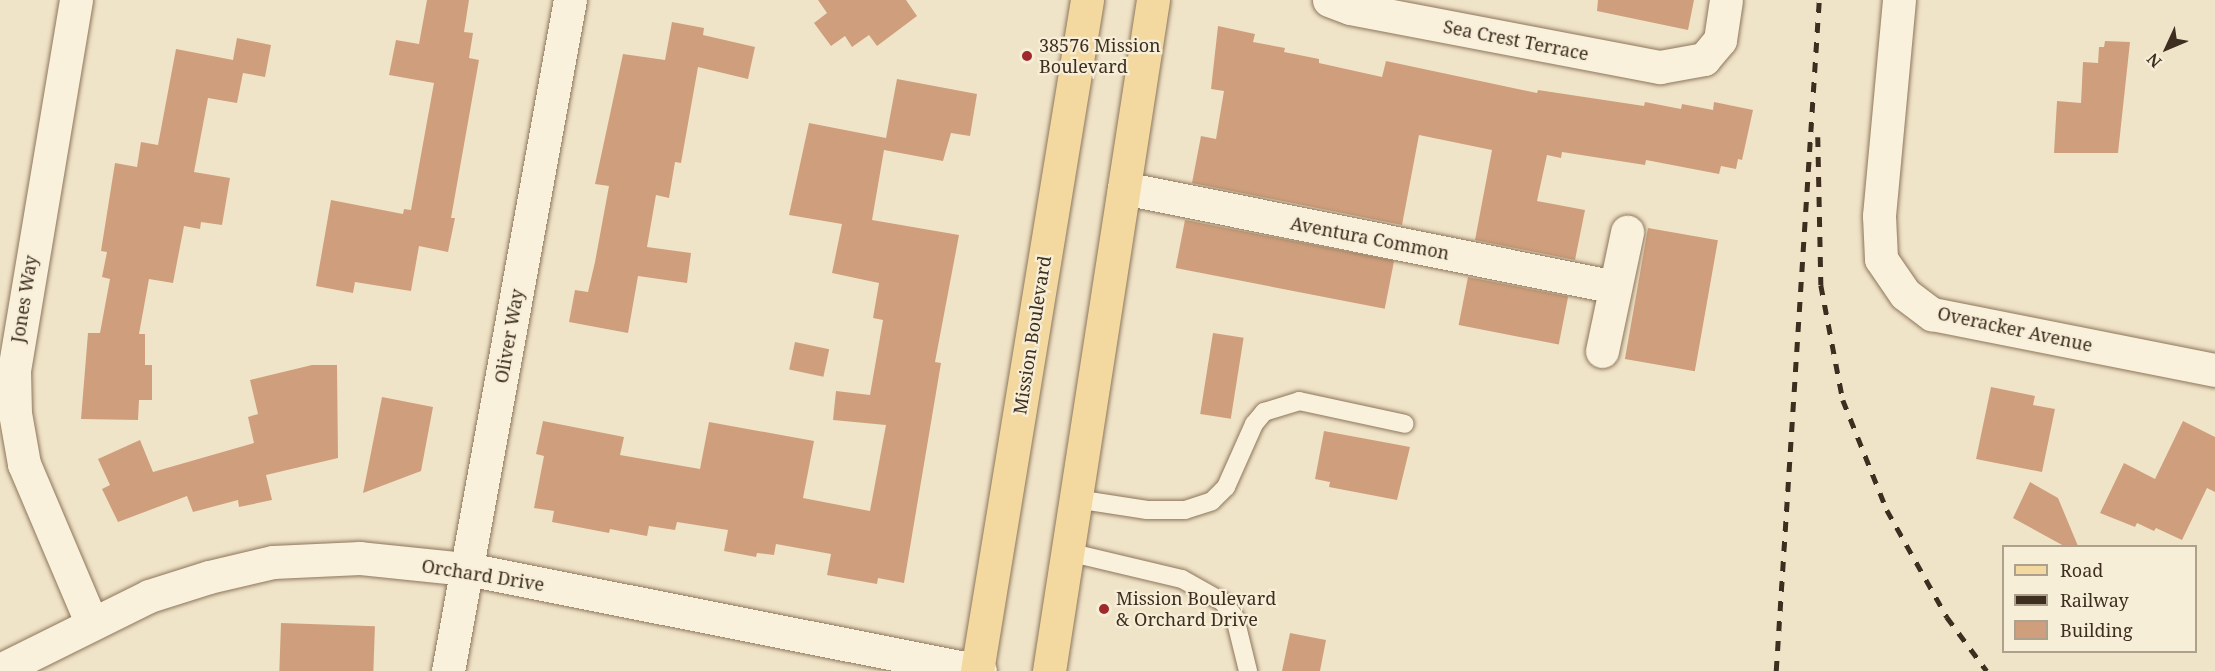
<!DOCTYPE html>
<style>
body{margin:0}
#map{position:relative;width:2215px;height:671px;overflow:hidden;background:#f0e4c8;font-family:"Noto Serif",serif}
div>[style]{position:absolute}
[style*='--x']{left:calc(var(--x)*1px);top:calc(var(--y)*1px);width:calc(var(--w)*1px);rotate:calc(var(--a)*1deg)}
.building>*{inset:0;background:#cf9f7d;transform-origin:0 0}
.roads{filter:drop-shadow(0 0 2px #8d765c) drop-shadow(0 0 2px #8d765c)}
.lane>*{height:18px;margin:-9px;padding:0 9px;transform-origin:9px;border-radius:9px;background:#faf1dc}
.street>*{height:33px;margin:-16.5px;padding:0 16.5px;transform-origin:16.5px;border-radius:16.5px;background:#faf1dc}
.primary>*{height:33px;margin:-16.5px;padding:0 16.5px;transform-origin:16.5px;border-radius:16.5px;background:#f3d9a0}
.rail>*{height:4.5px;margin-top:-2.25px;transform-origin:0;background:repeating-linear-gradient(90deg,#3d2e20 0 10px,transparent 0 20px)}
.dots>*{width:16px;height:16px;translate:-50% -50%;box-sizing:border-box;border:3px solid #f7eed8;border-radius:50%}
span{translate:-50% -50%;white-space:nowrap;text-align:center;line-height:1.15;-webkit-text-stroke:4.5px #f7eed8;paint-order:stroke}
.street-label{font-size:18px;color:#3d2e20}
.poi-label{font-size:18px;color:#3d2e20}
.left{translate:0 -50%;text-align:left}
.legend{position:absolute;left:2002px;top:545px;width:195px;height:108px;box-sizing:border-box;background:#f7eed8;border:2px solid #ada18e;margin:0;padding:8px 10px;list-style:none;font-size:18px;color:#3d2e20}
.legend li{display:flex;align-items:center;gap:12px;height:30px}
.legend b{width:30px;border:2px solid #ada18e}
.north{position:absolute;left:2137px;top:18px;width:60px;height:60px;-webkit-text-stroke:4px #f7eed8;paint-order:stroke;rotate:226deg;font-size:16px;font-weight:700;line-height:24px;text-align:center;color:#3d2e20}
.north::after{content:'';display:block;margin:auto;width:21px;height:27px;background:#3d2e20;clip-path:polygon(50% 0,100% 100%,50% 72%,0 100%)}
</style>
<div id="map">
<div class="building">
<i style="clip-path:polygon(427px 0,469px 0,464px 32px,473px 33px,469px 58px,479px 60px,451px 218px,455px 218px,448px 252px,419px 246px,411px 291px,355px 282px,353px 293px,316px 286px,331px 200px,403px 214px,404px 209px,411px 210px,434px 83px,389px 75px,396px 40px,419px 44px)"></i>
<i style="clip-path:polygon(818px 0,906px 0,917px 16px,877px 46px,869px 35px,852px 47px,845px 36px,831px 46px,814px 23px,827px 13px)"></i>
<i style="clip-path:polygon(1598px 0,1694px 0,1688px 30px,1597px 11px)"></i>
<i style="clip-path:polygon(672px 22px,704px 28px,703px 35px,755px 47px,748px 79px,698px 67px,681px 163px,675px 162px,669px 198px,656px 195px,647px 247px,691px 253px,687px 283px,638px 276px,628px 333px,569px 322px,575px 290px,588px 292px,595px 262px,609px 186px,595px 184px,623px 54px,665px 60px)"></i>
<i style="clip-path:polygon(1218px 26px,1255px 34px,1253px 42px,1285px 48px,1284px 52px,1319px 59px,1319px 63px,1382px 77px,1386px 61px,1537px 93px,1538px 90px,1644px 106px,1645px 102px,1681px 109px,1682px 104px,1713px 110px,1714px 102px,1753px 110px,1742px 160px,1738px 159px,1736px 169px,1721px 166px,1719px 174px,1646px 160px,1645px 165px,1562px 152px,1561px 158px,1547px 155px,1537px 201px,1585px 210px,1575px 260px,1475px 240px,1492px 150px,1419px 135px,1402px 225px,1192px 183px,1201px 136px,1216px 139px,1224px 91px,1211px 89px)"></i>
<i style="clip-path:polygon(237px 38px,271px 45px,265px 77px,243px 73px,237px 103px,208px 98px,194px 172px,230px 178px,222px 225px,201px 222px,200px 229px,184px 226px,173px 283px,149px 279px,139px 334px,145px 334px,145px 365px,152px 365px,152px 400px,139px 400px,138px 420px,81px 419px,88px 333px,100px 333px,110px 279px,102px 277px,107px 252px,101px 251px,115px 163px,137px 167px,141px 142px,158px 145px,176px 49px,233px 60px)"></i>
<i style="clip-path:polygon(2105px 41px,2130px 42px,2118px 153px,2054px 153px,2057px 101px,2081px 103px,2083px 62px,2098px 63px,2099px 47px,2104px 47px)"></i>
<i style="clip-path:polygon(897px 79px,977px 94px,970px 136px,951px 133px,943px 161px,884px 150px,872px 220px,959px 235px,935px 362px,941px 363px,904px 583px,878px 578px,877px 584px,827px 575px,831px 554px,776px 544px,774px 555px,757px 553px,756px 557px,724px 551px,728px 530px,677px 522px,675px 530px,649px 526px,647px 536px,610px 529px,609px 533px,552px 522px,554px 511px,534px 508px,544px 456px,536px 454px,543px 421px,624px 437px,620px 455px,700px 469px,709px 422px,814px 441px,803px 498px,870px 511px,886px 425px,833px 420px,836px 391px,870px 395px,883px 320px,873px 318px,879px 283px,832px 273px,842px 224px,789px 215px,809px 123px,886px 138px)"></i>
<i style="left:1185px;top:220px;width:213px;height:49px;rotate:11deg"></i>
<i style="left:1648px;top:228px;width:71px;height:133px;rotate:10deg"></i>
<i style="left:1468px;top:277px;width:102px;height:49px;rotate:11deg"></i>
<i style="left:1213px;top:333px;width:31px;height:82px;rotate:9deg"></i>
<i style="left:795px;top:342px;width:35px;height:28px;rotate:12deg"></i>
<i style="clip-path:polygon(312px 365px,337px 365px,338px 458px,266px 475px,272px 500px,239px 507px,238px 500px,193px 512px,187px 496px,118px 522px,102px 489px,110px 485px,98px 459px,140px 440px,153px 472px,254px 443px,248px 417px,258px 414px,250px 380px)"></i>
<i style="clip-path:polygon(1991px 387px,2035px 396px,2033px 405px,2055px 409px,2042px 472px,1976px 459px)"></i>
<i style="clip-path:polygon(382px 397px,433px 407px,421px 471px,363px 493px)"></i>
<i style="clip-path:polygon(2183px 421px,2215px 437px,2215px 492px,2207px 488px,2182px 540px,2156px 528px,2154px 531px,2137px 523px,2135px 527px,2100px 513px,2124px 463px,2155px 479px)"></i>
<i style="clip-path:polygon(1324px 431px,1410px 447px,1397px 500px,1329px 487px,1330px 482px,1315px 479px)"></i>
<i style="clip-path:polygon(2030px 482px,2058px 498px,2078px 546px,2064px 546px,2013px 518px)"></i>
<i style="left:281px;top:623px;width:94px;height:48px;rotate:2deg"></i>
<i style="clip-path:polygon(1290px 633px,1326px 640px,1320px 671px,1282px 671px)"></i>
</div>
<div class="roads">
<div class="lane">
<i style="--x:1076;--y:499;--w:72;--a:8.8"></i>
<i style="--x:1147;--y:510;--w:38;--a:0"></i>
<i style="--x:1185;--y:510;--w:28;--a:-18"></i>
<i style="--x:1212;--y:501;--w:20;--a:-45"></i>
<i style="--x:1226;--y:487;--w:69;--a:-66"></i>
<i style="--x:1254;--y:424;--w:16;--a:-50"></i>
<i style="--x:1264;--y:412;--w:37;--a:-17"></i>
<i style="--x:1299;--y:401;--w:108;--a:12.2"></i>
<i style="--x:1068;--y:552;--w:117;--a:13.3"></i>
<i style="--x:1182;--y:579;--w:47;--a:29.3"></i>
<i style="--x:1223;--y:602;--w:20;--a:53"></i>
<i style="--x:1235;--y:618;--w:55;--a:76.2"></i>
</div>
<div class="street">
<i style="--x:76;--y:0;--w:375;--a:99.5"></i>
<i style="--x:14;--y:370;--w:43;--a:88.7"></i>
<i style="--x:15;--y:413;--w:52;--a:80"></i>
<i style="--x:24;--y:464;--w:172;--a:67"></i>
<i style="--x:1329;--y:0;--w:22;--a:21"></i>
<i style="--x:1350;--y:8;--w:316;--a:10.8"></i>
<i style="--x:1660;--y:67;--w:45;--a:-10.3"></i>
<i style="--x:1704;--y:59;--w:25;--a:-50"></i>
<i style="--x:1720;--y:40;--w:40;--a:-81.5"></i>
<i style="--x:1899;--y:0;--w:217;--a:95.3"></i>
<i style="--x:1879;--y:216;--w:43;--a:87.3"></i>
<i style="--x:1881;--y:259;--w:42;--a:55.6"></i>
<i style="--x:1905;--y:294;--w:34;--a:37"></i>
<i style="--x:1932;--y:314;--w:288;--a:11.2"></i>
<i style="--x:1124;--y:188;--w:501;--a:11.4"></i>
<i style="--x:1602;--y:351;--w:122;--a:-78.1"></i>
<i style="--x:0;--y:670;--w:166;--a:-26.4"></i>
<i style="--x:149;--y:596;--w:63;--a:-17.6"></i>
<i style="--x:209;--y:577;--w:66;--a:-13.2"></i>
<i style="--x:273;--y:562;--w:87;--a:-2.6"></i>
<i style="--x:360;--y:558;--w:108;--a:5.9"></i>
<i style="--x:467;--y:569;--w:523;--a:11.25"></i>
<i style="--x:448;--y:671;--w:682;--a:-79.7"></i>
</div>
<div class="primary">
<i style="--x:977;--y:671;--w:680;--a:-80.69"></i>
<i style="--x:1049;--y:671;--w:679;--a:-81.19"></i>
</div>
</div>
<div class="rail">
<i style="--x:1818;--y:137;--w:148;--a:88.8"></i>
<i style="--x:1821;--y:285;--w:117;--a:79.2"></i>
<i style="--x:1843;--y:400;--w:118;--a:68.2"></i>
<i style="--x:1887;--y:510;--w:123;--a:60.7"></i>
<i style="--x:1947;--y:617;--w:67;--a:53.5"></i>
<i style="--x:1776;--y:671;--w:672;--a:-86.33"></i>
</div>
<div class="dots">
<i style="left:1027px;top:56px;background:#9e2a2b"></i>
<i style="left:1104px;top:609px;background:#9e2a2b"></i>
</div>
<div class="street-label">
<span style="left:1516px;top:40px;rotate:11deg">Sea Crest Terrace</span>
<span style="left:1370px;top:238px;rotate:11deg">Aventura Common</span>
<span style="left:24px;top:299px;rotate:-81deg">Jones Way</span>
<span style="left:2015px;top:329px;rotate:12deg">Overacker Avenue</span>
<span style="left:1032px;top:335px;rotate:-81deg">Mission Boulevard</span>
<span style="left:509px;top:336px;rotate:-80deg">Oliver Way</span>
<span style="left:483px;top:575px;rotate:9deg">Orchard Drive</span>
</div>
<div class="poi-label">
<span class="left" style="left:1039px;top:56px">38576 Mission<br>Boulevard</span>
<span class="left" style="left:1116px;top:609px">Mission Boulevard<br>&amp; Orchard Drive</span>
</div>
<ul class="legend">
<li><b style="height:8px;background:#f3d9a0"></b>Road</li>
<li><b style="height:8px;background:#3d2e20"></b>Railway</li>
<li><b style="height:16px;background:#cf9f7d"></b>Building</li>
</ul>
<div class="north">N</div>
</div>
